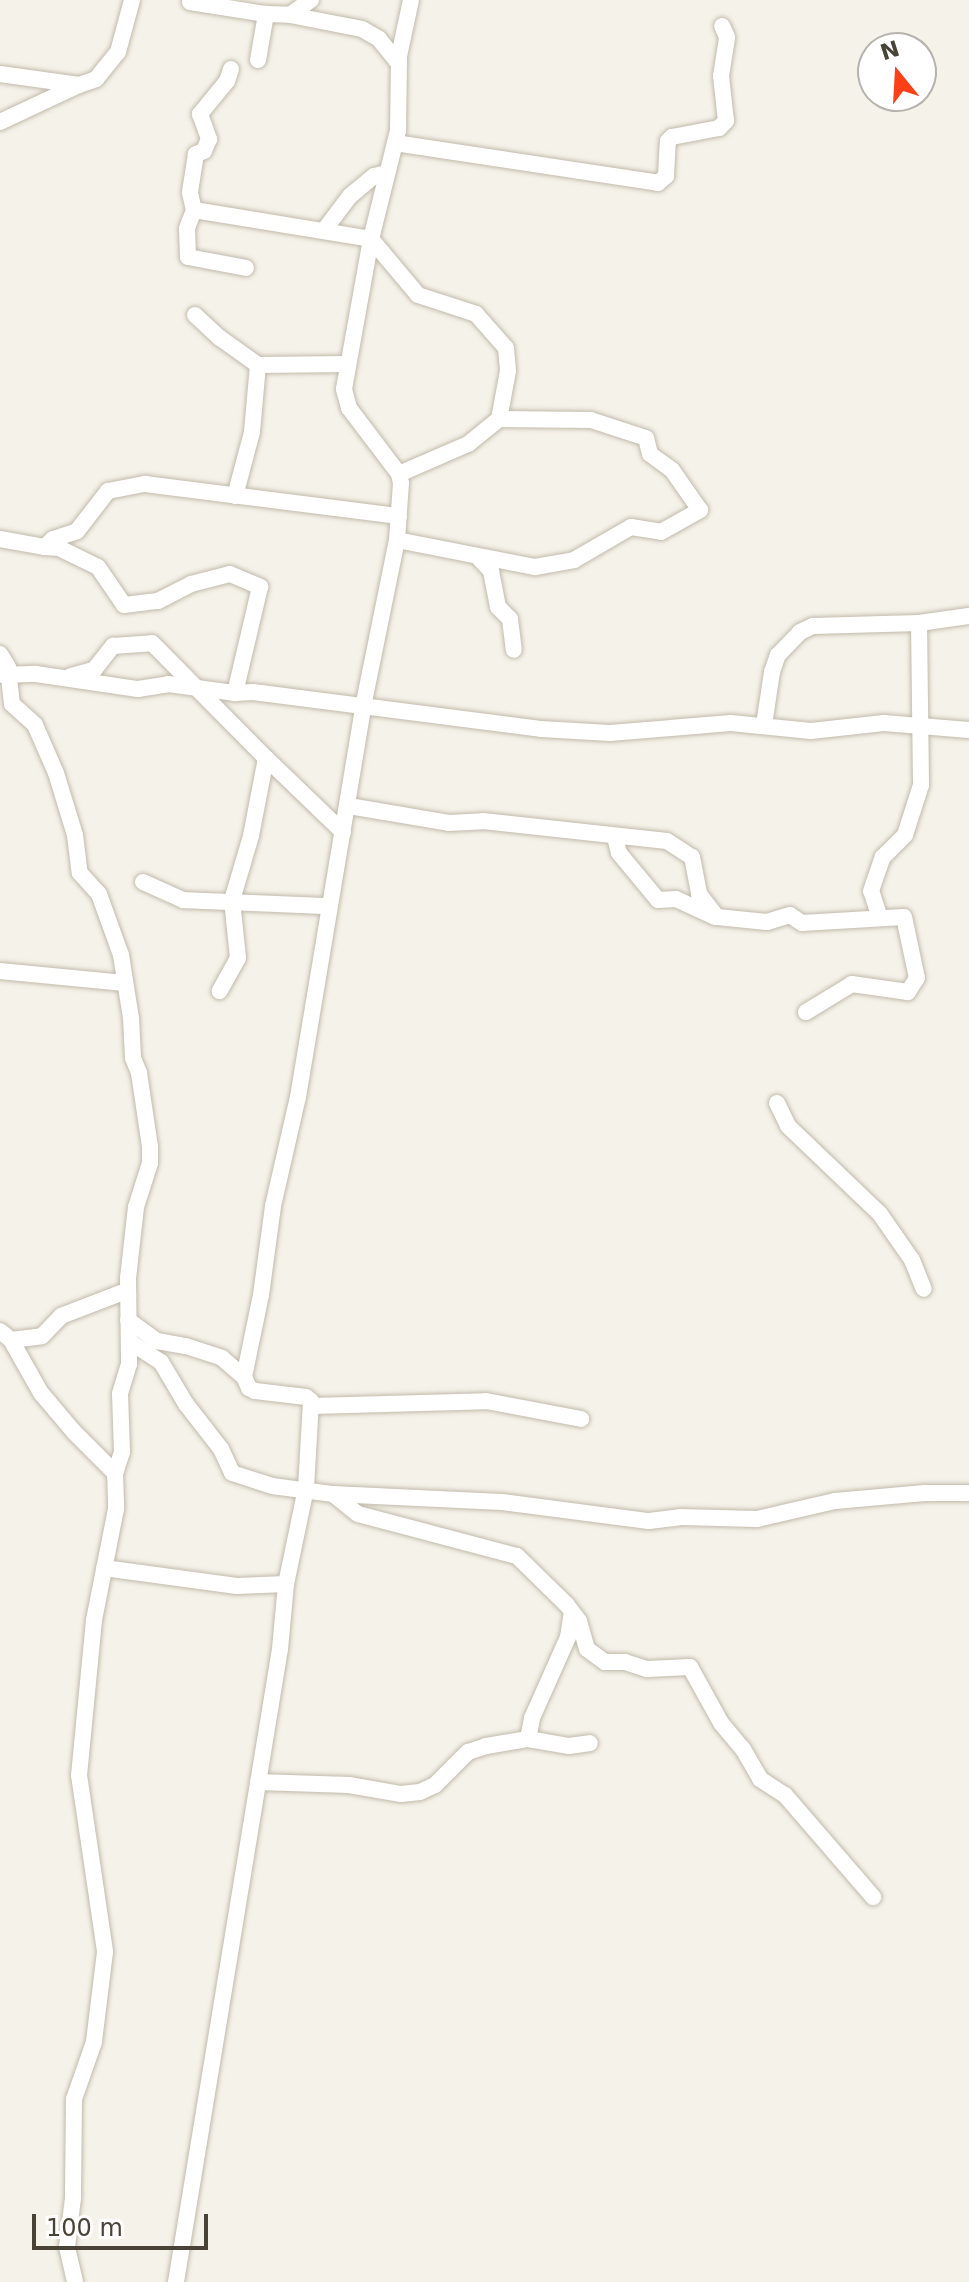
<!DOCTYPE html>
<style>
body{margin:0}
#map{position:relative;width:969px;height:2282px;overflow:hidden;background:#f5f2e9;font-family:"DejaVu Sans",sans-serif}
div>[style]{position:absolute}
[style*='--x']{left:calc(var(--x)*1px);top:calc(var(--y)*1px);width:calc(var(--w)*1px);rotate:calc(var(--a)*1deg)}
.roads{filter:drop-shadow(0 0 2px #c1baaa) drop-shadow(0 0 2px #c1baaa)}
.minor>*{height:16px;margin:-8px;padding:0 8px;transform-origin:8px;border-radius:8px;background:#fff}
span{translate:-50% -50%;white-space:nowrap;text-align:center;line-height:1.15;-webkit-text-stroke:6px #fff;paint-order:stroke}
.north{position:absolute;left:857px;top:32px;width:80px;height:80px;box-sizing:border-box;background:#fff;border:2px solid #b6b3af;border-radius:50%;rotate:342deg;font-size:22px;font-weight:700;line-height:32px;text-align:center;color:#494236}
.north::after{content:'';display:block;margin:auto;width:28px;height:36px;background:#ff4016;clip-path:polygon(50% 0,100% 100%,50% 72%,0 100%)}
.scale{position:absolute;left:32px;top:2214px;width:176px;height:36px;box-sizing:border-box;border:4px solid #494236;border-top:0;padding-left:10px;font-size:24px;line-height:28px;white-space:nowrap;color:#494236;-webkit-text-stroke:6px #fff;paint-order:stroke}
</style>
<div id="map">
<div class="roads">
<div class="minor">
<i style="--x:190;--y:2;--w:77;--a:9"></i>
<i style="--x:290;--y:15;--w:73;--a:11"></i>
<i style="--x:362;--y:29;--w:20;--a:30"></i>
<i style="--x:379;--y:39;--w:32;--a:51"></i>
<i style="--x:258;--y:60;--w:47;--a:-80.1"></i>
<i style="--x:266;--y:14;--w:24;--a:2"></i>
<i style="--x:290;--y:15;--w:26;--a:-36"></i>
<i style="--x:231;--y:69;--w:13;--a:108"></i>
<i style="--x:227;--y:81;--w:43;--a:129.3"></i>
<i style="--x:200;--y:114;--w:27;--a:70"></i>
<i style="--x:209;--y:139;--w:13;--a:113"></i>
<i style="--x:204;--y:151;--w:9;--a:159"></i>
<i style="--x:196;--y:154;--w:39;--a:99"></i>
<i style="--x:190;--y:193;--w:17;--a:77"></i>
<i style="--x:194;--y:210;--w:19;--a:111"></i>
<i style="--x:187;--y:228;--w:29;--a:88"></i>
<i style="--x:188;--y:257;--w:59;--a:10.7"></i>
<i style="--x:0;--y:74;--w:80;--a:7.9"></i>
<i style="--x:79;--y:85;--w:18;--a:-19"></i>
<i style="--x:96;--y:79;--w:35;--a:-51"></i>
<i style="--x:118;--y:52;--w:54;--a:-74.9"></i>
<i style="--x:0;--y:122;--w:87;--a:-25.1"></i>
<i style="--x:395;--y:143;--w:266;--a:8.6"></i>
<i style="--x:658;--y:183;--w:11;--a:-41"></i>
<i style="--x:666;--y:176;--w:35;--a:-87"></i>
<i style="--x:668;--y:141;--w:6;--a:-45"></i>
<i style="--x:672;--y:137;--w:48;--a:-10.8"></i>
<i style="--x:719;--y:128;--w:10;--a:-45"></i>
<i style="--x:726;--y:121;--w:45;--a:-96.3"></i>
<i style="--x:721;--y:76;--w:39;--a:-81"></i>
<i style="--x:727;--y:37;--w:12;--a:-114"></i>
<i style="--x:194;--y:210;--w:179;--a:9.3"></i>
<i style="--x:371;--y:239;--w:73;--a:50"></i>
<i style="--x:418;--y:295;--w:61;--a:18.1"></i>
<i style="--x:476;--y:314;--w:45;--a:48.6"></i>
<i style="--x:506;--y:348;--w:23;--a:85"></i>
<i style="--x:508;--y:371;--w:49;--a:100.6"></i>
<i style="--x:325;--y:229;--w:41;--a:-52.9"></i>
<i style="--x:350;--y:196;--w:31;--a:-40"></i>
<i style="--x:374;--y:176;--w:13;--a:-13"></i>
<i style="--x:195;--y:315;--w:34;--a:43"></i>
<i style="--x:220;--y:338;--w:47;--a:35.4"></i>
<i style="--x:258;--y:365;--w:89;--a:-0.6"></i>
<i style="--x:235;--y:496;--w:66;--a:-75.1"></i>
<i style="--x:252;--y:432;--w:67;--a:-84.9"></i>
<i style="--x:0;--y:539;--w:46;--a:10.1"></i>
<i style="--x:45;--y:547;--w:11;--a:-45"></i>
<i style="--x:53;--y:539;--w:25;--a:-18"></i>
<i style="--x:77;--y:531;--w:51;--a:-52.2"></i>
<i style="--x:108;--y:491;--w:38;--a:-11"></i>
<i style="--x:145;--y:484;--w:256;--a:7.2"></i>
<i style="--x:397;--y:540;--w:141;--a:11.1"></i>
<i style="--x:535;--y:567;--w:40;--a:-10"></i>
<i style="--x:574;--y:560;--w:66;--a:-30.1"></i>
<i style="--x:631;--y:527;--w:30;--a:9"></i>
<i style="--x:661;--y:532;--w:45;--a:-29.4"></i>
<i style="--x:700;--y:510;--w:49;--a:-125"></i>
<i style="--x:672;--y:470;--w:27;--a:-144"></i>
<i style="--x:650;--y:454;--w:16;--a:-104"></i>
<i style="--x:646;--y:438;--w:58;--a:-161.9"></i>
<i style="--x:591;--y:420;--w:92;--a:-179.4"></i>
<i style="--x:499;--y:419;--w:40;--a:141"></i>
<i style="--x:468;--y:444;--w:75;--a:156.5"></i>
<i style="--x:45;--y:547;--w:14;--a:4"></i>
<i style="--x:59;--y:548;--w:43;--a:26"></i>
<i style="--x:98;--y:567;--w:46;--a:55.6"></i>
<i style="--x:124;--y:605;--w:34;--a:-7"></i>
<i style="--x:158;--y:601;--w:37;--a:-27"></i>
<i style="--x:191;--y:584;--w:40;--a:-14.4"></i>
<i style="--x:230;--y:574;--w:33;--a:23"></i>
<i style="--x:260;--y:587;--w:109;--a:103.3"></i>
<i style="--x:477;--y:556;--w:21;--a:47"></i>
<i style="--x:491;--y:571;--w:37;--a:79"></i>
<i style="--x:498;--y:607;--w:17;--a:45"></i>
<i style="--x:510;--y:619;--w:31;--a:83"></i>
<i style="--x:0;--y:654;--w:15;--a:58"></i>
<i style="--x:8;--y:667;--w:37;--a:84"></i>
<i style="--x:12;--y:704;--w:31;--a:42"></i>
<i style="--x:35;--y:725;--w:52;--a:66.4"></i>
<i style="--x:56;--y:773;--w:65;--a:73"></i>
<i style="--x:75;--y:835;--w:38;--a:83"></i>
<i style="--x:80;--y:873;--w:28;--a:48"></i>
<i style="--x:99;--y:894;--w:65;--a:70.2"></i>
<i style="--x:121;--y:955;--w:64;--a:81"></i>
<i style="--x:131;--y:1018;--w:40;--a:87.1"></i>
<i style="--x:133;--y:1058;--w:16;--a:68"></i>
<i style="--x:139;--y:1073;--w:75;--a:81.5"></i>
<i style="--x:150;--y:1147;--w:16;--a:90"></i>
<i style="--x:150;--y:1163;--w:46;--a:107.7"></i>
<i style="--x:136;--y:1207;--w:71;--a:96.4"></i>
<i style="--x:128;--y:1278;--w:86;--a:89.3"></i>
<i style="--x:129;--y:1364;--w:31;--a:107"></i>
<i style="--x:120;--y:1394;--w:58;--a:88"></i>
<i style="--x:122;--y:1452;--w:22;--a:108"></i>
<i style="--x:115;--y:1473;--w:36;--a:88"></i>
<i style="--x:116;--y:1509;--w:113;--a:101.2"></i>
<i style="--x:94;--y:1620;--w:156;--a:95.5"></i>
<i style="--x:79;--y:1775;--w:179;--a:81.6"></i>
<i style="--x:105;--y:1952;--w:91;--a:97"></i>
<i style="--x:94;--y:2042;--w:60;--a:109.3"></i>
<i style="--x:74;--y:2099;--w:99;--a:90.6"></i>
<i style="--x:73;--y:2198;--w:49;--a:97"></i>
<i style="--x:67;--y:2247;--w:36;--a:77"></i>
<i style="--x:2;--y:675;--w:34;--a:-2"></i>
<i style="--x:36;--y:674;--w:103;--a:8.4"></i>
<i style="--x:138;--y:689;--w:30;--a:-9"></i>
<i style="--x:168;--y:684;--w:68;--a:7.7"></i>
<i style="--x:235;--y:693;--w:18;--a:-3"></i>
<i style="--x:253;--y:692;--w:290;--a:7.3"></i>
<i style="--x:541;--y:729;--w:69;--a:3.3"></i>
<i style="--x:610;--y:733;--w:121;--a:-4.7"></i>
<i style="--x:731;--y:723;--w:80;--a:5.7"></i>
<i style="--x:811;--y:731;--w:73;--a:-6.3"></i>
<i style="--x:884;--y:723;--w:85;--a:4.7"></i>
<i style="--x:71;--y:676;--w:24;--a:-15"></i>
<i style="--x:94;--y:670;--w:31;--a:-52"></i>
<i style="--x:113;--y:646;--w:39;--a:-4"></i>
<i style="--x:152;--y:643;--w:162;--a:45.3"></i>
<i style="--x:266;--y:758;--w:79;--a:100.9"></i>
<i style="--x:251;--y:836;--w:67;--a:106.5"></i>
<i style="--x:232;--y:900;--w:58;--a:84.1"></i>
<i style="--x:238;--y:958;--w:38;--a:119"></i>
<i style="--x:764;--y:725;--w:54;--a:-81.4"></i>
<i style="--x:772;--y:672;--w:18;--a:-71"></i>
<i style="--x:778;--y:655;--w:32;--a:-46"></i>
<i style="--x:800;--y:632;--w:14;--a:-25"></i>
<i style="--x:813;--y:626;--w:106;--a:-1.6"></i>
<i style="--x:919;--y:623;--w:50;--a:-8"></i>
<i style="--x:266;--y:758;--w:107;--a:43.9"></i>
<i style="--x:349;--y:806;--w:101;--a:9.6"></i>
<i style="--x:449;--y:823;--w:34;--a:-3"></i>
<i style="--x:483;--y:821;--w:185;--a:6.2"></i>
<i style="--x:667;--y:841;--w:30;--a:33"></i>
<i style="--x:692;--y:857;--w:38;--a:79"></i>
<i style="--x:699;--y:894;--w:29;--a:52"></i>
<i style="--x:717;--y:917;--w:50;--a:5.7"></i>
<i style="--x:767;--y:922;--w:24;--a:-17"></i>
<i style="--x:790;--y:915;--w:14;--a:34"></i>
<i style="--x:802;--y:923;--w:102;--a:-3.4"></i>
<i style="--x:904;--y:917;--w:62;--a:78"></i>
<i style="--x:917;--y:978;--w:17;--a:123"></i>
<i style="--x:908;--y:992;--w:57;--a:-171.9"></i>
<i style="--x:852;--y:984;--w:54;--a:148.7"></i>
<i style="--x:615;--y:837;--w:16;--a:76"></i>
<i style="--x:619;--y:853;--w:61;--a:50.3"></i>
<i style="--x:658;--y:900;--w:18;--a:-3"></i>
<i style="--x:676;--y:899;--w:43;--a:24.8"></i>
<i style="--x:143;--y:882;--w:44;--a:24.2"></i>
<i style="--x:183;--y:900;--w:145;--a:2.4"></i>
<i style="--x:880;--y:918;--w:28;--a:-108"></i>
<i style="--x:871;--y:891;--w:36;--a:-71"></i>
<i style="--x:883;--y:857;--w:31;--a:-45"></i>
<i style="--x:905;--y:835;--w:52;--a:-72.3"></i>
<i style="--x:921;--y:785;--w:162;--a:-90.7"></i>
<i style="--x:0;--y:971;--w:125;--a:5.5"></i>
<i style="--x:777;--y:1103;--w:25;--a:64"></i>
<i style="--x:788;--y:1126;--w:127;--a:43.7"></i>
<i style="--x:880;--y:1214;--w:56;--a:55.2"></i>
<i style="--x:912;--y:1260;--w:31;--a:68"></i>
<i style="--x:128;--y:1320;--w:36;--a:36"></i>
<i style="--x:157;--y:1341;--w:29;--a:10"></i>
<i style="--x:186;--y:1346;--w:38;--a:18"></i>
<i style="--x:222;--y:1358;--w:29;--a:41"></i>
<i style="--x:0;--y:1331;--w:14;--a:39"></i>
<i style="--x:11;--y:1340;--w:31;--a:-7"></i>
<i style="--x:42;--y:1336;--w:28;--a:-46"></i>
<i style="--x:61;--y:1316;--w:64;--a:-21"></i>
<i style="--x:121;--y:1293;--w:8;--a:23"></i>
<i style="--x:11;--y:1340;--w:61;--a:60.5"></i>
<i style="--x:41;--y:1393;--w:51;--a:49.8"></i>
<i style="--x:74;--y:1432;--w:58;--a:45"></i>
<i style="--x:130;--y:1342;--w:37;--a:33"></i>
<i style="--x:161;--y:1362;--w:49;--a:59.2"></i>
<i style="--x:186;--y:1404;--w:57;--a:52.1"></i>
<i style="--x:221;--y:1449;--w:26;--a:65"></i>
<i style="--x:232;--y:1473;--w:42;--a:18"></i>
<i style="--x:272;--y:1486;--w:62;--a:7.5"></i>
<i style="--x:333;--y:1494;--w:169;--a:2.7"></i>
<i style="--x:502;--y:1502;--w:148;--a:7.4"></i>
<i style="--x:649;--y:1521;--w:31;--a:-7"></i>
<i style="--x:680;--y:1517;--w:77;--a:1.5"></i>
<i style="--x:757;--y:1519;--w:80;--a:-13"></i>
<i style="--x:835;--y:1501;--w:90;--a:-5.1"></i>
<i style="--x:925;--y:1493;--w:44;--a:0"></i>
<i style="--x:312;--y:1406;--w:174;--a:-1.6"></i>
<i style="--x:486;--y:1401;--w:97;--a:10.7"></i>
<i style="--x:333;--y:1494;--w:32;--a:39"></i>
<i style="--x:358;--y:1514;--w:164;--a:14.8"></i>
<i style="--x:517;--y:1556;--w:70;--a:44.4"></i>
<i style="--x:567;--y:1605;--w:20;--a:53"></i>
<i style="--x:579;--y:1621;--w:29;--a:74"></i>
<i style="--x:587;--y:1649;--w:22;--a:36"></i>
<i style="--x:605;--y:1662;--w:20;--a:0"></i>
<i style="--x:625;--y:1662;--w:23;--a:18"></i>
<i style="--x:647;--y:1669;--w:43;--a:-2.7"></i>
<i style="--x:690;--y:1667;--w:64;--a:61"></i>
<i style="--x:721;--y:1723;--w:34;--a:50"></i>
<i style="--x:743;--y:1749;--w:34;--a:60"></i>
<i style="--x:760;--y:1779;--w:30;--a:33"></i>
<i style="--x:785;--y:1795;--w:135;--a:49.2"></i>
<i style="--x:104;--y:1568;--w:134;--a:7.7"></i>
<i style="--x:237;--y:1586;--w:49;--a:-2.3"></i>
<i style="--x:528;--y:1739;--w:21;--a:-79"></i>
<i style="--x:532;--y:1718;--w:89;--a:-66"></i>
<i style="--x:568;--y:1637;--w:25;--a:-81"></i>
<i style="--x:258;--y:1782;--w:91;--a:1.9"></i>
<i style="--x:349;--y:1785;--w:53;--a:9.8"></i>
<i style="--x:401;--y:1794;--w:19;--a:-6"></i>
<i style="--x:420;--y:1792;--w:17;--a:-25"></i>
<i style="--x:435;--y:1785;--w:47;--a:-45"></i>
<i style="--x:468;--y:1752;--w:19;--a:-18"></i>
<i style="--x:486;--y:1746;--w:43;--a:-9.5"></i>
<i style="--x:528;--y:1739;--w:42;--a:9.7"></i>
<i style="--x:569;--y:1746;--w:21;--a:-8"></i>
<i style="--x:176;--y:2282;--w:641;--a:-80.67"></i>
<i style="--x:280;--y:1649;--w:65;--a:-84.7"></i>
<i style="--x:286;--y:1584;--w:98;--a:-78.2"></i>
<i style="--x:306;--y:1488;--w:87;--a:-86.7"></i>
<i style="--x:311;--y:1401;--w:6;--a:-141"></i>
<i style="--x:306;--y:1397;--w:51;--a:-173.3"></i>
<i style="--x:255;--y:1391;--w:7;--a:-153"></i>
<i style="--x:249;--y:1388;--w:12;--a:-114"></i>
<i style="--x:244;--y:1377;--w:84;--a:-78.3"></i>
<i style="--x:261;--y:1295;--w:90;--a:-82.3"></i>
<i style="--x:273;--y:1206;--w:112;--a:-77.1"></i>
<i style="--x:298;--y:1097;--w:395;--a:-80.5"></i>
<i style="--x:363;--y:707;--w:170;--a:-78.5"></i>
<i style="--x:397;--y:540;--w:57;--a:-86"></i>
<i style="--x:401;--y:483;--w:9;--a:-103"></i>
<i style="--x:399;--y:474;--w:83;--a:-127.1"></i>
<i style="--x:349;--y:408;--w:20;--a:-105"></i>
<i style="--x:344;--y:389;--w:152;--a:-79.8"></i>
<i style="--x:371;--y:239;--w:111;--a:-76"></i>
<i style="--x:398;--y:131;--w:75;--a:-89.2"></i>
<i style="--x:399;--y:56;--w:57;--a:-77.9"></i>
</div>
</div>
<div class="north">N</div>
<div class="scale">100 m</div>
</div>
